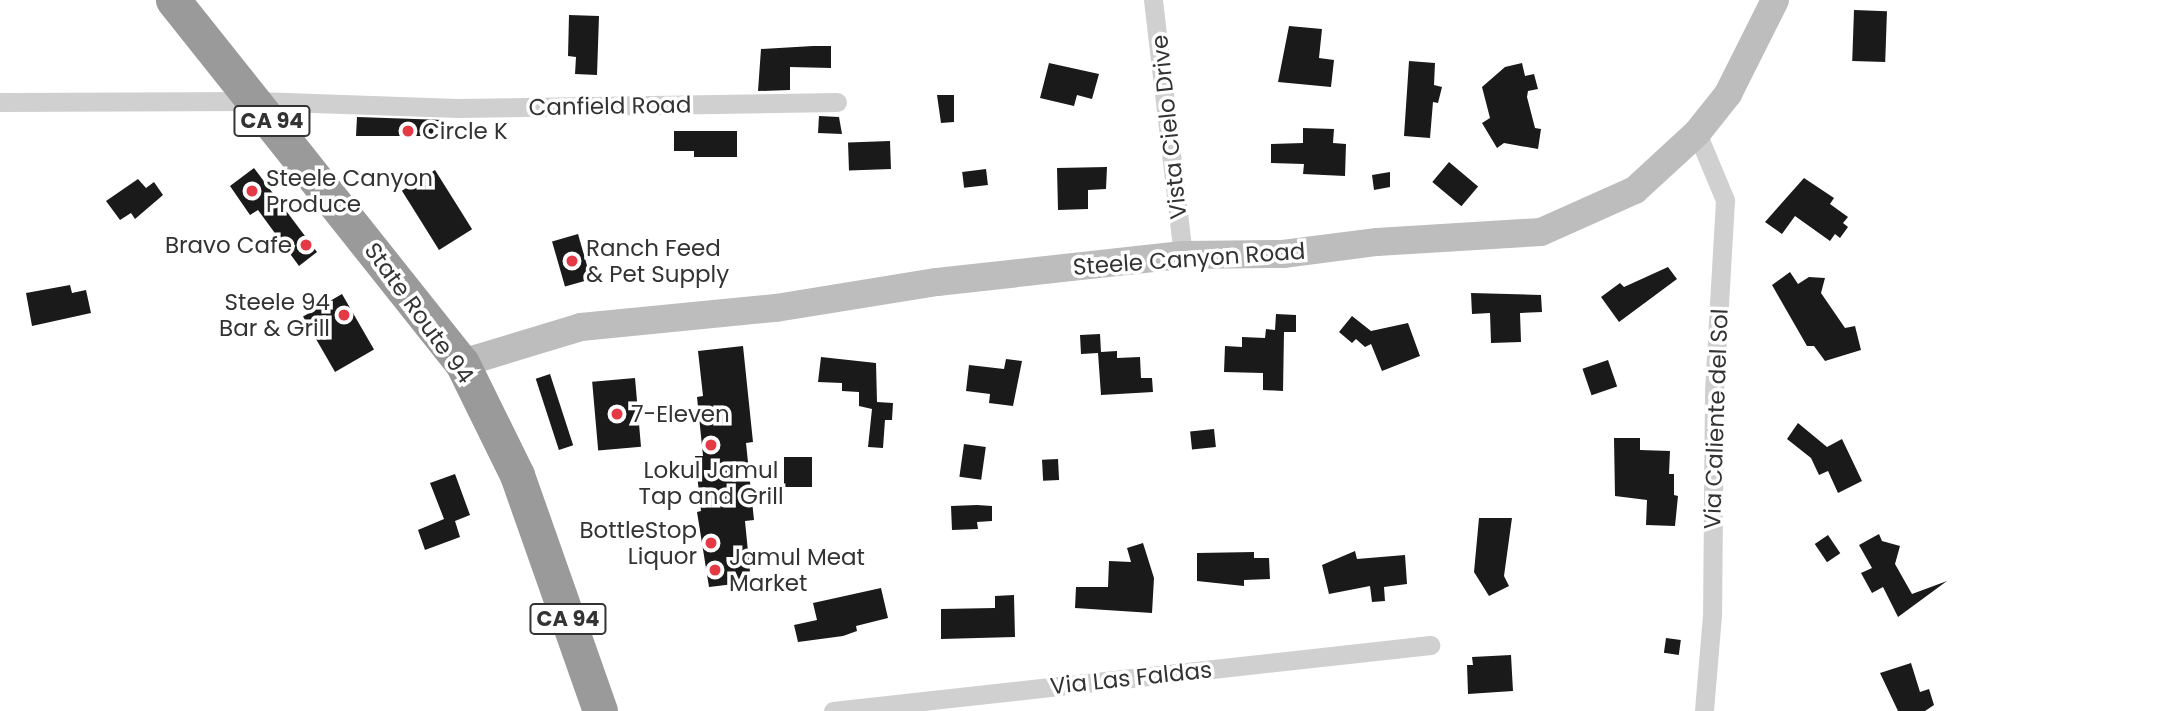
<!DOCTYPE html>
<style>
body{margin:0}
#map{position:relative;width:2175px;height:711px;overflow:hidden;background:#fff;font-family:Poppins,sans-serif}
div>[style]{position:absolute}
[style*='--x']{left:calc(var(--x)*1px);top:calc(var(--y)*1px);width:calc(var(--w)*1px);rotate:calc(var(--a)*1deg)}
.building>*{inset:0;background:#1a1a1a;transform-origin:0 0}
.street>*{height:19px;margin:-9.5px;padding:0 9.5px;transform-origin:9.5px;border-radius:9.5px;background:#d0d0d0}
.secondary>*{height:28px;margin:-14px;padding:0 14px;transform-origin:14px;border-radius:14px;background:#bdbdbd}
.highway>*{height:35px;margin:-17.5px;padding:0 17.5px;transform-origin:17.5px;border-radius:17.5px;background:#9a9a9a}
.dots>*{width:19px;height:19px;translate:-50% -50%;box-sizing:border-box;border:4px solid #fff;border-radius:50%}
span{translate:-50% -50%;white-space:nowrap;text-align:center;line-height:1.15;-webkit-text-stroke:7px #fff;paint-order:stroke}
.shield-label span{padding:2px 5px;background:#fff;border:2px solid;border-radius:5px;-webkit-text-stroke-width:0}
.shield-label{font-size:21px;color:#333;font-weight:700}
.street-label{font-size:23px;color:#333}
.poi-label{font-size:23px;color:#333}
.left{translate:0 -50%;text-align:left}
.right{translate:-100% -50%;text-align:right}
</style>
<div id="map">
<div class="building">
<i style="left:1854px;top:10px;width:33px;height:51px;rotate:2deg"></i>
<i style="clip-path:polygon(569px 15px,599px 16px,597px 75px,575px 74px,576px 57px,568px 56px)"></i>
<i style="clip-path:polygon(1289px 26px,1322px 29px,1319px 58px,1334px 60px,1331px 87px,1278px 82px)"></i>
<i style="clip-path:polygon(813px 46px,831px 46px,831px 68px,790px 67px,790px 90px,758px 91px,761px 49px)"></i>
<i style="clip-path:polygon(1409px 61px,1435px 63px,1434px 85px,1442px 87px,1438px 103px,1433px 102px,1430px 138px,1404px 136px)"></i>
<i style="clip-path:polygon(1049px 63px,1099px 74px,1092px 99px,1077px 95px,1074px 106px,1040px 98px)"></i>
<i style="clip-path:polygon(1522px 63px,1525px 76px,1534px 74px,1538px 89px,1528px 91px,1527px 97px,1535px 128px,1541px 129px,1538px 149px,1504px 143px,1497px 148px,1482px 123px,1490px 118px,1482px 87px,1505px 67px)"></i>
<i style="clip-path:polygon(937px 95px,954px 95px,954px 122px,941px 123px)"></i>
<i style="clip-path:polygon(819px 116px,839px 117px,842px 134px,818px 133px)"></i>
<i style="clip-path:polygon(357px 117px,444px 120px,444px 136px,356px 136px)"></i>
<i style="clip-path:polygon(1303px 128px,1334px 129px,1333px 143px,1346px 144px,1345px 176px,1303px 174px,1304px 164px,1271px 163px,1271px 144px,1303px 143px)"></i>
<i style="clip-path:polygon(674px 131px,737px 131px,737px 157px,694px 157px,694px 151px,674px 151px)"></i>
<i style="left:890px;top:141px;width:28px;height:42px;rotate:88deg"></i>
<i style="left:1449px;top:162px;width:38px;height:26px;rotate:40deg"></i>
<i style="clip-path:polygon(1107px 167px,1106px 189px,1088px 190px,1088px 209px,1058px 210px,1057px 168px)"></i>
<i style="clip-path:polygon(254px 168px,317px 252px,299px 266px,258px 210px,250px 215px,230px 186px)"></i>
<i style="left:986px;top:169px;width:16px;height:24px;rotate:83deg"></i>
<i style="left:435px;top:170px;width:70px;height:39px;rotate:58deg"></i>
<i style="clip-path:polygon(1390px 172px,1390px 187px,1374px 190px,1372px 175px)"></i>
<i style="clip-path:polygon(1804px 178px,1834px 198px,1830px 204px,1848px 217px,1843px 223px,1848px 227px,1840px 238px,1835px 234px,1830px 241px,1795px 216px,1782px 234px,1765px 222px)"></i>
<i style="clip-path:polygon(138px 179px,146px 188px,154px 182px,163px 195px,135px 219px,131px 213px,120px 220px,106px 201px)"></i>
<i style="left:578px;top:234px;width:47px;height:27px;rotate:74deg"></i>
<i style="clip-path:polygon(1668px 267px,1677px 279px,1619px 322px,1601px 297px,1620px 283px,1624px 287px)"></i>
<i style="clip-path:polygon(1790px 272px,1798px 284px,1809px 277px,1825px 278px,1821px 293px,1845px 328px,1855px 326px,1861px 350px,1825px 361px,1814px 346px,1807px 346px,1772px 285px)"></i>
<i style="clip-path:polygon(70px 285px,72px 293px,86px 290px,91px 313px,32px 326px,26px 293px)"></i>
<i style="clip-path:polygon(1471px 293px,1541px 295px,1542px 312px,1520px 313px,1521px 342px,1491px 343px,1490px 313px,1472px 314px)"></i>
<i style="left:342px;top:294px;width:64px;height:45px;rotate:60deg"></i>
<i style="clip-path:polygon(1276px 314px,1296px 315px,1296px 332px,1284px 332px,1283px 391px,1263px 390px,1263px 373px,1224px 372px,1225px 346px,1242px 347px,1242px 337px,1265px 338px,1266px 329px,1275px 330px)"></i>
<i style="clip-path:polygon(1352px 316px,1371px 331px,1408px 323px,1420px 356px,1382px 371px,1371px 344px,1365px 347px,1356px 339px,1352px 343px,1339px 332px)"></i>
<i style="clip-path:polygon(1100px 334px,1101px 352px,1117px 351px,1117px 358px,1140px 357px,1141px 378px,1152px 378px,1153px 392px,1101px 395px,1098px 353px,1081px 354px,1080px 335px)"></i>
<i style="clip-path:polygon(743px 346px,753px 442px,746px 443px,754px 520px,745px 521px,751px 582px,709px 587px,697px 512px,701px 511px,695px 456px,703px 456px,697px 397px,703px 396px,698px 351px)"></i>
<i style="clip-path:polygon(821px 357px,876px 363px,877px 402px,893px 403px,892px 420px,885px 420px,883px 448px,868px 447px,872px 409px,859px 406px,859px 392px,842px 391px,842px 383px,818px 382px)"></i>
<i style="clip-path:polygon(1006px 359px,1022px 361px,1013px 406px,989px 403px,990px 394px,966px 391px,969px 365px,1004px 369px)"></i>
<i style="left:1608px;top:360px;width:28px;height:27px;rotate:71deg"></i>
<i style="left:550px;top:374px;width:75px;height:15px;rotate:72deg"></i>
<i style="left:635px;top:378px;width:69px;height:43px;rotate:85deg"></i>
<i style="clip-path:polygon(1798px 423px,1827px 447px,1842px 439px,1862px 481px,1838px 493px,1828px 471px,1819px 475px,1811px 458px,1787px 439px)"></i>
<i style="left:1214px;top:429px;width:18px;height:24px;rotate:84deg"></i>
<i style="clip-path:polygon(1614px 438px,1640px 438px,1640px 450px,1670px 451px,1669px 474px,1674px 474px,1674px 495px,1678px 496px,1675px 526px,1646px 525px,1647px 500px,1615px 496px)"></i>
<i style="left:964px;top:444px;width:22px;height:33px;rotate:8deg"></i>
<i style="left:784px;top:457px;width:28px;height:30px"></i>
<i style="left:1058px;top:459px;width:21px;height:16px;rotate:87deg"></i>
<i style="clip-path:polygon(455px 474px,470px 515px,455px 521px,460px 537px,425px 550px,418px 530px,444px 519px,430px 483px)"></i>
<i style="clip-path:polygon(977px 505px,992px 506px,992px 521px,977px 522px,978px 529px,952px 530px,951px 506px)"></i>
<i style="clip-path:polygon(1479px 518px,1512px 518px,1504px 576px,1509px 586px,1489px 596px,1474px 572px)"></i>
<i style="clip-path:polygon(1879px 534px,1882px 541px,1900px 546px,1895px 564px,1912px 594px,1947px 581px,1898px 617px,1883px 587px,1872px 593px,1861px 573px,1872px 568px,1859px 545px)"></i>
<i style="left:1828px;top:535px;width:22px;height:16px;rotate:56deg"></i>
<i style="clip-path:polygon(1143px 543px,1154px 578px,1152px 613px,1075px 608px,1076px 587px,1108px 587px,1109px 561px,1131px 562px,1127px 548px)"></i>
<i style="clip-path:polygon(1355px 551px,1357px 559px,1405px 555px,1407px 584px,1384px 587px,1385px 601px,1372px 602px,1370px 586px,1329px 594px,1322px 565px)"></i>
<i style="clip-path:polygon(1254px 552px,1254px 558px,1269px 558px,1270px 579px,1244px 580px,1244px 586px,1197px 581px,1197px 553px)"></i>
<i style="clip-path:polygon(881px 588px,888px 618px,856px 626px,857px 631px,843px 636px,798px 642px,794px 625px,817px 620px,813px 603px)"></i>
<i style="clip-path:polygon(1014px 595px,1015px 637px,941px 639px,941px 609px,995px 608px,995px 596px)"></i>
<i style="left:1666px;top:638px;width:15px;height:15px;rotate:8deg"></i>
<i style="clip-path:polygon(1511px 655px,1513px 691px,1468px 694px,1467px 665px,1473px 665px,1472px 657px)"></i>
<i style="clip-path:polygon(1911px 663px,1920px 692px,1929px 689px,1934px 705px,1925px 711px,1898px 711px,1880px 673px)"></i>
</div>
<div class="street">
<i style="--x:1153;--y:0;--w:257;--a:83.3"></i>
<i style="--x:0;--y:102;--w:257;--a:-0.2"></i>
<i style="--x:257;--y:101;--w:201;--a:2"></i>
<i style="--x:458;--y:108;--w:379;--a:-0.9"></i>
<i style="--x:1697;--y:133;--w:73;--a:67.3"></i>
<i style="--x:1725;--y:200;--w:191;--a:93.3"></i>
<i style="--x:1714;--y:391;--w:224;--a:90.5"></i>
<i style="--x:1712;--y:615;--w:96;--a:94.8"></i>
<i style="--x:833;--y:711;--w:601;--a:-6.31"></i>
</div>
<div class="secondary">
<i style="--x:462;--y:363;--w:124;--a:-16.8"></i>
<i style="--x:581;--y:327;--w:196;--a:-5.6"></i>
<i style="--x:776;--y:308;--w:163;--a:-9.2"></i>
<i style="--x:937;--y:282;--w:247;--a:-6.3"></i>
<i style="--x:1183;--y:255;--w:100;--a:-0.6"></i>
<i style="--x:1283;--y:254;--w:95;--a:-7.3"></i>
<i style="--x:1377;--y:242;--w:164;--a:-3.5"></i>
<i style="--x:1541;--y:232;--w:103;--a:-24.1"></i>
<i style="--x:1635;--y:190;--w:84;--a:-42.6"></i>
<i style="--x:1697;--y:133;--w:50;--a:-51.5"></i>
<i style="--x:1728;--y:94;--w:105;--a:-63.4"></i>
</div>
<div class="highway">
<i style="--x:173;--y:0;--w:464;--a:51.5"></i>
<i style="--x:462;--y:363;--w:125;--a:63.8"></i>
<i style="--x:517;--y:475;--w:250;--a:70.6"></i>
</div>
<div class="dots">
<i style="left:408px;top:131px;background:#e63946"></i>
<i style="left:252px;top:191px;background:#e63946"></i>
<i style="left:306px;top:245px;background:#e63946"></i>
<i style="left:572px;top:261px;background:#e63946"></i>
<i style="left:344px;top:315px;background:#e63946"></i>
<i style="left:617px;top:414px;background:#e63946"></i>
<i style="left:711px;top:445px;background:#e63946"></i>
<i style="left:711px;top:543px;background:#e63946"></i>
<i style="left:715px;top:570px;background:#e63946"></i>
</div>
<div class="shield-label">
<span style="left:272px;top:121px">CA 94</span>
<span style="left:568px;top:619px">CA 94</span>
</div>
<div class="street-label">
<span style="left:610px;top:106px;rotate:-1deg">Canfield Road</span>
<span style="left:1169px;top:127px;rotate:-96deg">Vista Cielo Drive</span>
<span style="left:1189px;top:259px;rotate:-4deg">Steele Canyon Road</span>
<span style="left:419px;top:313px;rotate:54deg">State Route 94</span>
<span style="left:1716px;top:419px;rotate:-88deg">Via Caliente del Sol</span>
<span style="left:1131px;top:678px;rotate:-6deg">Via Las Faldas</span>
</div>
<div class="poi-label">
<span class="left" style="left:422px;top:131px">Circle K</span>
<span class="left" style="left:266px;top:191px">Steele Canyon<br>Produce</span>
<span class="right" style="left:292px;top:245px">Bravo Cafe</span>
<span class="left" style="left:586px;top:261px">Ranch Feed<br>&amp; Pet Supply</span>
<span class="right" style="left:330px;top:315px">Steele 94<br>Bar &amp; Grill</span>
<span class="left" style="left:631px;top:414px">7-Eleven</span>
<span style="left:711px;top:483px">Lokul Jamul<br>Tap and Grill</span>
<span class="right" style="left:697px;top:543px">BottleStop<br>Liquor</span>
<span class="left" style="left:729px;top:570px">Jamul Meat<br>Market</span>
</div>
</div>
